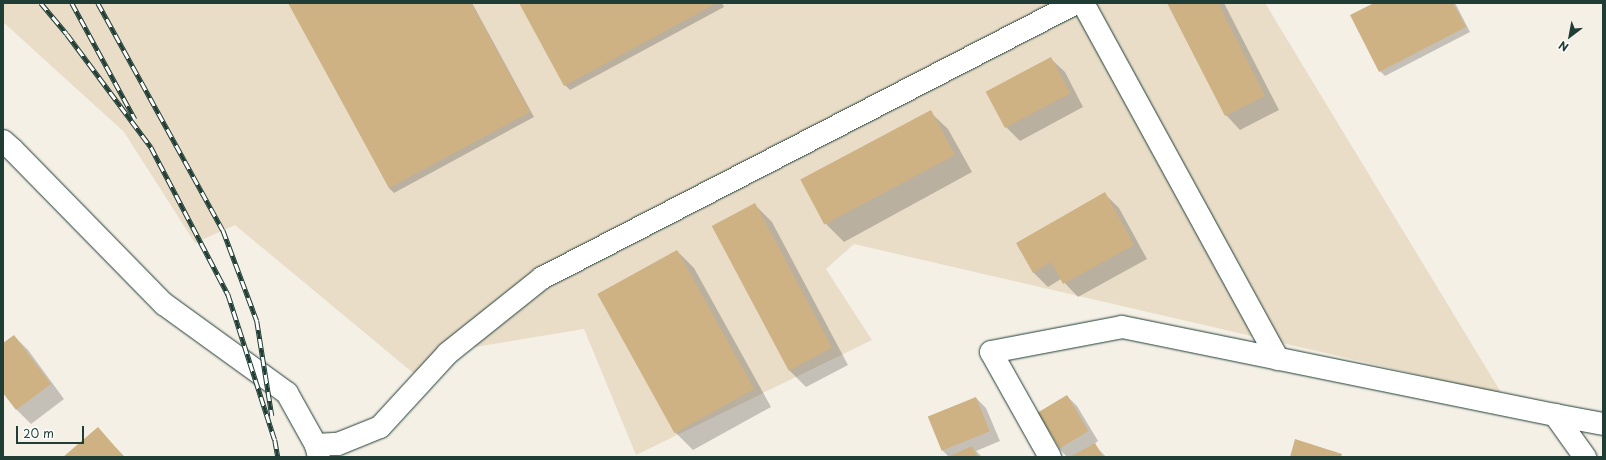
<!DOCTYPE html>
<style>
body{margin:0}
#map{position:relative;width:1606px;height:460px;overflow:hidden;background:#f5f0e6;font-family:"Playpen Sans",sans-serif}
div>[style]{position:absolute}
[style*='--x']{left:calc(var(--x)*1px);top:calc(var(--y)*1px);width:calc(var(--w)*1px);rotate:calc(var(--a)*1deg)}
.built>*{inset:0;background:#e9ddc8}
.shadow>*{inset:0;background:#0003}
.building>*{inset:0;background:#ceb283;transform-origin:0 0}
.roads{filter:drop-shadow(0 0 1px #1f3d34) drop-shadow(0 0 1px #1f3d34)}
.minor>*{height:22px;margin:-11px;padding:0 11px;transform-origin:11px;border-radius:11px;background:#fff}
.rail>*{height:4.5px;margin-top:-2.25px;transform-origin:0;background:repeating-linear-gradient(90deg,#fff 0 9px,#1f3d34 0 18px);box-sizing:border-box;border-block:1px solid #1f3d34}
span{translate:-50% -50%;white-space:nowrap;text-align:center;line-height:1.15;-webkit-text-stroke:3.5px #fff;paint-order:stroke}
.frame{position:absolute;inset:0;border:4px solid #1f3d34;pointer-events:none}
.north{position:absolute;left:1550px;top:16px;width:40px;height:40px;-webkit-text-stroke:3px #fff;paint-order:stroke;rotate:212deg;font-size:11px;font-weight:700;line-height:16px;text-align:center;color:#1f3d34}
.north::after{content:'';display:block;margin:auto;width:14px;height:18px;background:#1f3d34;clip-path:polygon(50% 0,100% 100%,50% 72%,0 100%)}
.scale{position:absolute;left:16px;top:426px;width:68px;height:18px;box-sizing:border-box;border:2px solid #1f3d34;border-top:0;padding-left:5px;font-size:12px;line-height:14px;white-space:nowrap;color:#1f3d34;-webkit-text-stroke:3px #fff;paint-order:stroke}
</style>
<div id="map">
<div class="built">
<i style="clip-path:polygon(3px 3px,1265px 3px,1502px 394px,854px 244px,826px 269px,872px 340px,636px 455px,584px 329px,469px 348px,424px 382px,235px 225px,195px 243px,124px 132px,3px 22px)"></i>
</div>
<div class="shadow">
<i style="clip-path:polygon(289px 3px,472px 3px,534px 117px,394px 193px,389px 188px)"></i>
<i style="clip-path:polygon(520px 3px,722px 3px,724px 7px,570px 90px,565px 85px)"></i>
<i style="clip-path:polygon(1168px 3px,1224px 3px,1279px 110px,1240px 130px,1226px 115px)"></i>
<i style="clip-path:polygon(1376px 3px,1455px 3px,1470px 32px,1385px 76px,1380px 71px)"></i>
<i style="clip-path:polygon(1050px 58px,1065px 72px,1083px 107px,1020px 141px,1006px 127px)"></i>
<i style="clip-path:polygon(930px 112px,948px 129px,972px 172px,844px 242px,827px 225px,803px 181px)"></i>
<i style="clip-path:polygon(1105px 194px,1119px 208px,1147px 259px,1078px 297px,1061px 279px,1048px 287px,1034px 273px,1017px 244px)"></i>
<i style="clip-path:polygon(755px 205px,772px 222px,848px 365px,806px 387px,789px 370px,714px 226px)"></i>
<i style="clip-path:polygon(677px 251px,694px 268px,771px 407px,693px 450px,676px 433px,598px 294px)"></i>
<i style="clip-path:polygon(14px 336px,28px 350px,64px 399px,31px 424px,17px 410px,3px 391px,3px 344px)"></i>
<i style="clip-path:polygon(1067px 396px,1077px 406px,1098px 441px,1094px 444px,1106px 457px,1067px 457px,1059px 448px)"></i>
<i style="clip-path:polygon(976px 398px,986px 408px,1000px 441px,976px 451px,982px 457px,949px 457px,943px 451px,929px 418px)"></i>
<i style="clip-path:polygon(98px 429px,125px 457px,65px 457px)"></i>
</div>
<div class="building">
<i style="clip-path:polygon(288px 3px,471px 3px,530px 112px,389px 188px)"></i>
<i style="clip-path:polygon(519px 3px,717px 3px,564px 86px)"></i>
<i style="clip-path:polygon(1167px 3px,1218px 3px,1265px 96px,1225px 116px)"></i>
<i style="clip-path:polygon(1374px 3px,1453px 3px,1466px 27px,1379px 72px,1350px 15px)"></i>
<i style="left:1051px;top:57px;width:41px;height:74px;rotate:62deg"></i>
<i style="left:931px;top:110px;width:51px;height:148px;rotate:62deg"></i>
<i style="clip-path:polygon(1105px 192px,1134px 245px,1063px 284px,1051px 262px,1033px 273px,1016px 243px)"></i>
<i style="left:755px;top:203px;width:164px;height:49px;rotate:62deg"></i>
<i style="left:677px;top:250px;width:159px;height:91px;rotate:61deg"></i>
<i style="clip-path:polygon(14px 335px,51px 384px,16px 410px,3px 393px,3px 343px)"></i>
<i style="left:1067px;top:395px;width:42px;height:34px;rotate:59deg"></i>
<i style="left:976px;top:397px;width:37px;height:52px;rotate:68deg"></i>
<i style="clip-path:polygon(98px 427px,124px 457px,63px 457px)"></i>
<i style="clip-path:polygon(1295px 439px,1342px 454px,1341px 457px,1290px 457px)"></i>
<i style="clip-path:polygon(1095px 443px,1103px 457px,1070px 457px)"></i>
<i style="clip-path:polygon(972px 446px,978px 457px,948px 457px)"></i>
</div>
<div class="roads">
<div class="minor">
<i style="--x:1083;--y:3;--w:406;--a:61.3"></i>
<i style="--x:3;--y:141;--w:13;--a:42"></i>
<i style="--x:13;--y:150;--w:216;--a:45.6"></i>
<i style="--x:164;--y:304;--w:152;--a:35.9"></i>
<i style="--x:287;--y:393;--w:60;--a:60.9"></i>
<i style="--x:316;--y:445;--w:12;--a:76"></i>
<i style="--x:1555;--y:415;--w:49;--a:10.6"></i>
<i style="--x:316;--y:445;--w:22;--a:-3"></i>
<i style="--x:338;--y:444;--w:45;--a:-22"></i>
<i style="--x:380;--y:427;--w:100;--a:-47.4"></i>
<i style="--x:448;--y:353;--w:120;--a:-38.6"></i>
<i style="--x:542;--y:278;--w:601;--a:-27.25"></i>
<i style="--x:1050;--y:457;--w:120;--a:-119.3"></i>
<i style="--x:991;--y:352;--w:133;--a:-10.8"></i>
<i style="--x:1122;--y:327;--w:442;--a:11.5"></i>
<i style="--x:1555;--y:415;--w:52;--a:54.5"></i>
</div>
</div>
<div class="rail">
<i style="--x:41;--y:3;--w:40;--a:50"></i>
<i style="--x:67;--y:34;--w:141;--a:53.4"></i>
<i style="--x:151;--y:147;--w:166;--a:62.4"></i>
<i style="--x:228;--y:294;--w:153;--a:72.2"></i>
<i style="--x:275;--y:440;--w:17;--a:80"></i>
<i style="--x:72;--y:3;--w:132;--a:61.5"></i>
<i style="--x:98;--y:3;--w:259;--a:61.2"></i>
<i style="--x:223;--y:230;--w:97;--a:69.5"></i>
<i style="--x:257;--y:321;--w:96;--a:81"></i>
</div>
<div class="frame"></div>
<div class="north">N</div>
<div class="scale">20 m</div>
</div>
